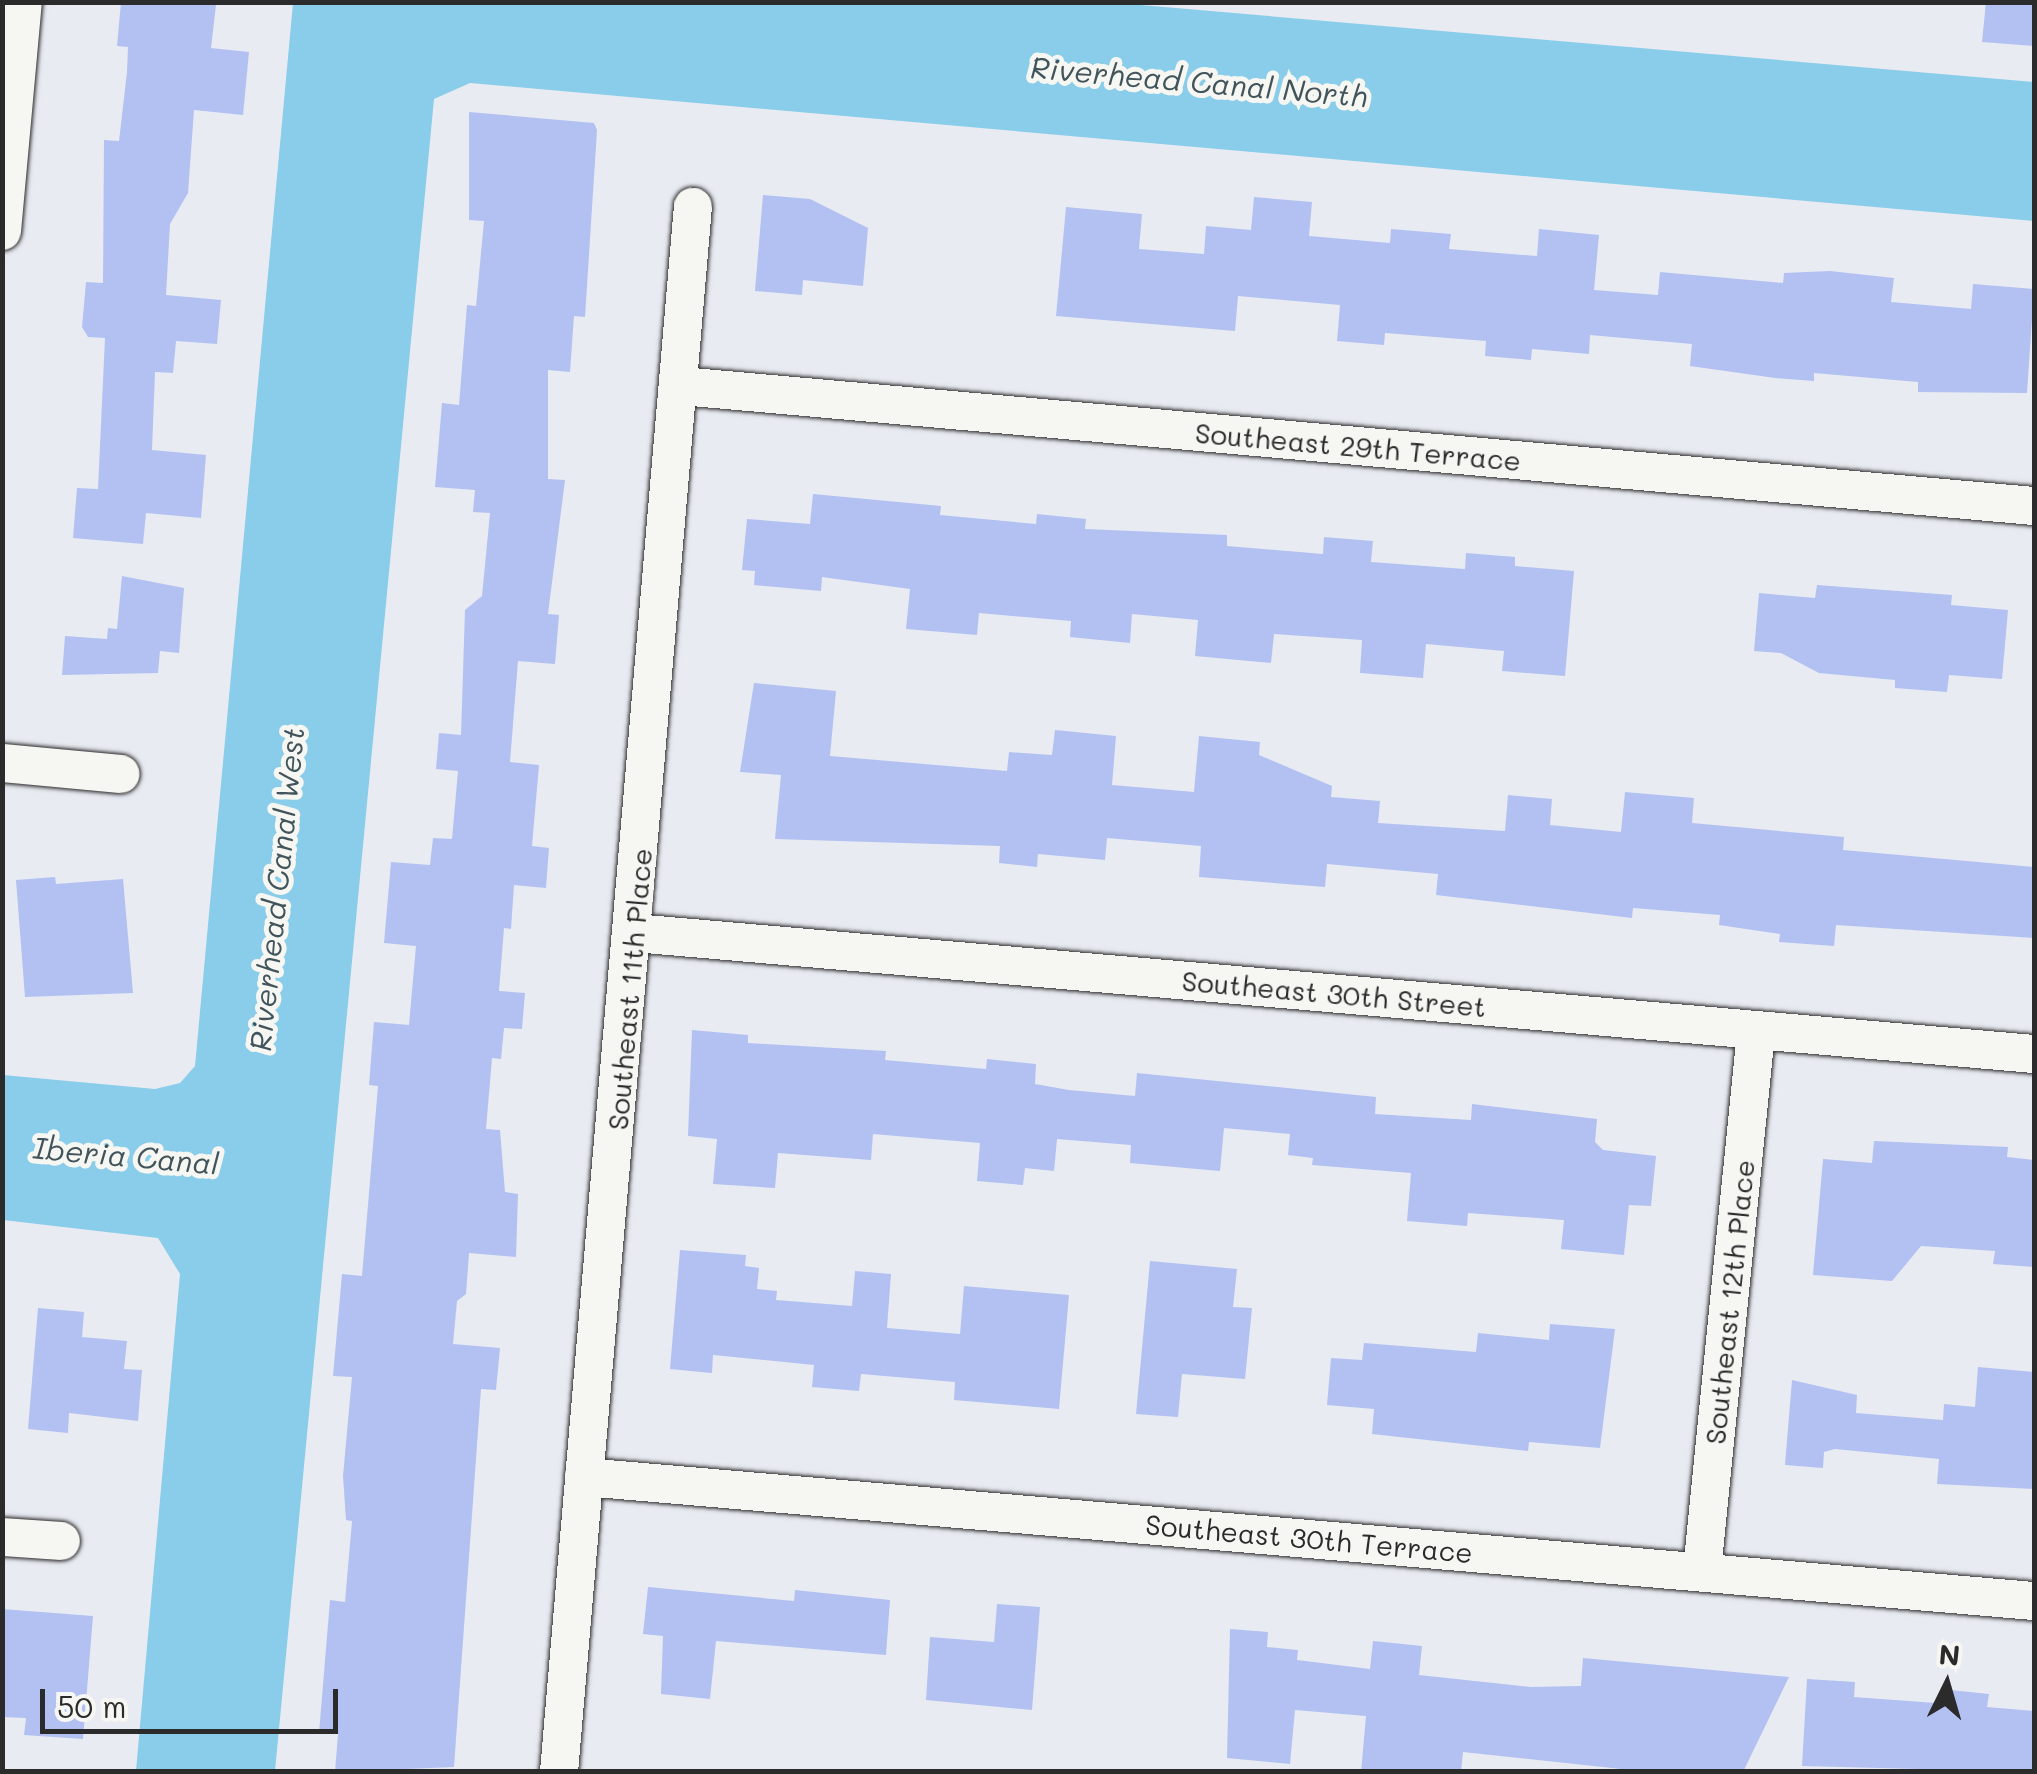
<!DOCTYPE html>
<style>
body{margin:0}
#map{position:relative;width:2037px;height:1774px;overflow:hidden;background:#e8ebf2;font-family:Mali,sans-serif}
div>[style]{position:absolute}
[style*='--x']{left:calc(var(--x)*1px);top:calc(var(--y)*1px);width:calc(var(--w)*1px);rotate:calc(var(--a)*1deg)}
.water>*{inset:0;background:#89cdea}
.building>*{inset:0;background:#b2c1f1}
.roads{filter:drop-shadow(0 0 2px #2b2b2b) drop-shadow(0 0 2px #2b2b2b)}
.minor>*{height:38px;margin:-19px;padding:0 19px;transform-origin:19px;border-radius:19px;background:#f6f6f2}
span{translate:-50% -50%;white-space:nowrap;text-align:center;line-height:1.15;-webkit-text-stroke:10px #f6f6f2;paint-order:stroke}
.street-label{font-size:28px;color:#2b2b2b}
.water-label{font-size:30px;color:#42545b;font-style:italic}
.frame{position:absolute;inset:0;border:5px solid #2b2b2b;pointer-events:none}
.north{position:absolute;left:1897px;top:1634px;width:100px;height:100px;-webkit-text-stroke:8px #f6f6f2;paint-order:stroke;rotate:5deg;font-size:28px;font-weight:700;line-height:40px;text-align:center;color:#2b2b2b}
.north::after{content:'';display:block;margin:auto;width:35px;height:45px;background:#2b2b2b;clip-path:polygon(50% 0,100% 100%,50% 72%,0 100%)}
.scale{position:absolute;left:40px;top:1689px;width:298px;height:45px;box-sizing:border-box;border:5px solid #2b2b2b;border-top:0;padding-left:12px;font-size:30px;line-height:35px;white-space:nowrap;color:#2b2b2b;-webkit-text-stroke:8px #f6f6f2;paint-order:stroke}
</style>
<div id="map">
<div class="water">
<i style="clip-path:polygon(1106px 2px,2034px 82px,2034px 221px,470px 83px,434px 99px,275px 1771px,136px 1771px,180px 1274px,158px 1238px,3px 1220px,3px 1075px,155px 1089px,180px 1083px,195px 1066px,293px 3px)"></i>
</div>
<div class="building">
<i style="clip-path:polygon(121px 2px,216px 5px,211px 48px,249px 52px,243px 115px,194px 110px,188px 193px,170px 224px,166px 295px,221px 300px,217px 344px,176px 341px,173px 373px,155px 372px,152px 450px,206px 455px,201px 518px,146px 513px,143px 544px,73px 538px,77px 488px,98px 489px,105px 338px,88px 337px,82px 327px,86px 282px,103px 283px,104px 140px,119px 141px,127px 72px,128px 47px,117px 46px)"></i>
<i style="clip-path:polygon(1986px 2px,2034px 2px,2034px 46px,1982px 42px)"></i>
<i style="clip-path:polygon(469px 112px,594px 123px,597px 130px,585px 317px,574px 316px,570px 372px,548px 370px,548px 479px,565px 480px,548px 614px,559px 615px,555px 664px,518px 661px,510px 762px,539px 765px,532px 846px,549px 848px,546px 888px,514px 885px,511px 929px,504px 928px,499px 991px,525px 993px,522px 1029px,504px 1028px,501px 1059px,492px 1058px,486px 1129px,500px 1130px,505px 1192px,518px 1194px,516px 1257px,469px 1253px,466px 1294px,457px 1301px,453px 1344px,500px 1348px,496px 1390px,481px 1389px,454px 1767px,335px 1772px,338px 1734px,319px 1733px,330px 1600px,345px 1602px,352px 1521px,346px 1520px,343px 1476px,352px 1377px,333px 1376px,342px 1274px,362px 1276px,378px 1086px,369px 1085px,374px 1022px,409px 1025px,416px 946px,384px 943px,391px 862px,430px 865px,433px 838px,452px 839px,458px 771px,436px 769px,439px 733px,461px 735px,465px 610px,482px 596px,490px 513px,473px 512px,475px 490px,435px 487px,442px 403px,459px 405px,467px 305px,476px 306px,484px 221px,469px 220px)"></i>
<i style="clip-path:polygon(763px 195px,810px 199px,868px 228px,863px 286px,803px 280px,802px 295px,755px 291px)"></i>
<i style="clip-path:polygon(1254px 197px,1312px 202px,1309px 236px,1390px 243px,1391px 229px,1451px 234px,1449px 249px,1537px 256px,1539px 229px,1599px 235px,1594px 290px,1658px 295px,1660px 272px,1783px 283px,1784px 273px,1830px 271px,1894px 278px,1891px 302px,1971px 309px,1973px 284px,2034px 289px,2027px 393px,1918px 392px,1918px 382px,1814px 373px,1814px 381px,1775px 378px,1690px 366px,1692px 344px,1590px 335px,1589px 354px,1532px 349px,1531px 360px,1485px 356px,1486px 341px,1385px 333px,1384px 345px,1337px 341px,1340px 305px,1238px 296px,1235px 331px,1056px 316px,1066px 207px,1142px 214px,1139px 249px,1204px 254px,1206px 226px,1251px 230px)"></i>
<i style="clip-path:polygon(813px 494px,941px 506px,940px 515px,1036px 524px,1037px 514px,1086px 519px,1085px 529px,1227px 535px,1227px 546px,1323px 554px,1324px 537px,1373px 541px,1371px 562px,1465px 569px,1466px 553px,1515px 557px,1515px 566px,1574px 571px,1565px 676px,1502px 671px,1504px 651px,1426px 644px,1423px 678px,1360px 673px,1362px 640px,1274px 634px,1271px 663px,1195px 656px,1198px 620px,1132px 614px,1130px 643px,1070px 637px,1071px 621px,979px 613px,977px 635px,906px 629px,910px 589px,822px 577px,821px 591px,754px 585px,755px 571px,742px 570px,747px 519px,810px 524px)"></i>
<i style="clip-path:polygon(122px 576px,184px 588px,179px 653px,160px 651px,158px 673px,62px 675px,65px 636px,107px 639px,108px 628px,117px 629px)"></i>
<i style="clip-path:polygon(1817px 585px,1952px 595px,1951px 605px,2008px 610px,2002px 679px,1949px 675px,1947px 692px,1895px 688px,1895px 680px,1819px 673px,1781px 653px,1754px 651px,1759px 593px,1815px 598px)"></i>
<i style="clip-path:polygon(754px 683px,836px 691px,830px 756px,1007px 771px,1009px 752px,1052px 755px,1055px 730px,1116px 736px,1112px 785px,1194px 792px,1199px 736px,1260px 742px,1259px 755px,1332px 786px,1331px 797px,1380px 801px,1378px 823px,1505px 831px,1508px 795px,1552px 799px,1550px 825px,1621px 832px,1625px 792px,1694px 798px,1692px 823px,1844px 837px,1843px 850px,2034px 867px,2034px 938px,1836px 925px,1834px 946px,1779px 942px,1780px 934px,1719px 925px,1720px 915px,1633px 908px,1632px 918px,1436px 895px,1438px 874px,1327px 864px,1325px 887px,1199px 877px,1201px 846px,1107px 838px,1105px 860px,1038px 854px,1037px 867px,999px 863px,1000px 846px,775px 839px,781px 775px,740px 772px)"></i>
<i style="clip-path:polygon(55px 877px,56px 884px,123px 879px,133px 993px,25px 997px,16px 880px)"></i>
<i style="clip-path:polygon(692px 1030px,748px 1035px,748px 1043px,886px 1051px,885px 1060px,986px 1069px,987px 1059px,1036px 1064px,1035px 1084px,1069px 1090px,1135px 1096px,1137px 1073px,1376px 1097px,1375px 1114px,1471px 1120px,1472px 1104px,1597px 1119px,1595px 1142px,1603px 1150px,1656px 1156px,1651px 1206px,1629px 1205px,1624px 1255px,1561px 1249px,1564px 1220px,1468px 1213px,1467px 1226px,1407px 1221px,1411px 1173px,1312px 1165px,1313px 1158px,1288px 1155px,1290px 1134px,1224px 1128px,1220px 1171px,1130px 1163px,1131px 1145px,1057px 1139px,1054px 1171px,1025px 1168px,1023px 1185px,977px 1181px,980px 1143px,873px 1134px,871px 1160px,778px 1153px,775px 1188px,713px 1184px,717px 1139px,688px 1136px)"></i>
<i style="clip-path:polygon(1874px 1141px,2008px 1147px,2007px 1157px,2034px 1160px,2034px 1267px,1993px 1264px,1995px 1251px,1921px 1246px,1892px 1281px,1813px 1275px,1823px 1159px,1872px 1163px)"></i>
<i style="clip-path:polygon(680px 1250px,746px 1255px,745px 1266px,759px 1268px,757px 1289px,777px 1291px,776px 1300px,852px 1306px,855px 1271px,891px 1274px,887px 1328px,960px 1334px,964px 1286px,1069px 1295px,1059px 1409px,954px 1400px,955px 1382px,861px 1374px,859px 1391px,812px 1387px,814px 1365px,713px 1355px,712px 1373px,670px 1369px)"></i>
<i style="clip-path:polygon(1150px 1261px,1237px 1269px,1233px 1307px,1252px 1308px,1245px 1379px,1182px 1374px,1178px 1417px,1136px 1414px)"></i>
<i style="clip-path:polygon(38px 1308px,84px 1312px,82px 1337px,127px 1341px,124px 1369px,142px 1370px,138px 1421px,69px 1413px,68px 1433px,28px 1429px)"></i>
<i style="clip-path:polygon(1550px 1324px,1615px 1329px,1600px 1448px,1529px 1442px,1528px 1451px,1372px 1434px,1374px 1409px,1327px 1405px,1331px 1358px,1362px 1360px,1364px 1343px,1476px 1352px,1478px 1333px,1549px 1340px)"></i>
<i style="clip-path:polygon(1978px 1367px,2034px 1372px,2034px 1489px,1937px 1484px,1939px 1459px,1835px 1449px,1824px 1452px,1823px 1468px,1785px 1465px,1792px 1380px,1857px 1395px,1856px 1413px,1943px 1420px,1944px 1404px,1975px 1407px)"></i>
<i style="clip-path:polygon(648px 1587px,794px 1601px,795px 1590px,890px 1600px,886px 1655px,716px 1641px,710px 1699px,661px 1694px,663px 1636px,643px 1634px)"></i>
<i style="clip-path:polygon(997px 1604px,1040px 1607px,1032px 1710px,926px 1700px,930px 1637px,994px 1642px)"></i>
<i style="clip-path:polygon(2px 1609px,93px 1616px,83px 1739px,24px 1735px,26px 1718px,2px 1717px)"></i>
<i style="clip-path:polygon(1230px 1629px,1268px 1632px,1267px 1647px,1298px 1650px,1297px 1660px,1370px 1669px,1373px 1641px,1422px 1646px,1419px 1675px,1531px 1687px,1581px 1686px,1583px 1658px,1789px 1677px,1743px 1772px,1649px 1772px,1463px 1752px,1461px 1772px,1361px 1772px,1366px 1716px,1295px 1710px,1290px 1764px,1227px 1758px)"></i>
<i style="clip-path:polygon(1807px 1679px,1855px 1682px,1854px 1697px,1949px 1704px,1950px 1690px,1989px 1694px,1987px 1707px,2034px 1711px,2034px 1772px,1802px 1766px)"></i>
</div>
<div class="roads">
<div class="minor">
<i style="--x:2;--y:231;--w:230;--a:-84.8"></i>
<i style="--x:681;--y:386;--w:1358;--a:5.07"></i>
<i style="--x:2;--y:763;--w:119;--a:5.3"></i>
<i style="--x:634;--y:933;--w:1405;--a:4.94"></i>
<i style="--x:584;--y:1477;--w:1455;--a:4.89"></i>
<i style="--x:2;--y:1537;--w:59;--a:3.9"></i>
<i style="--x:1702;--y:1571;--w:542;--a:-84.28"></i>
<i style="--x:559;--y:1772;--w:1571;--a:-85.11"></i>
</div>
</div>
<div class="street-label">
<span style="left:1358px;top:446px;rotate:5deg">Southeast 29th Terrace</span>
<span style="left:629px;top:989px;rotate:-85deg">Southeast 11th Place</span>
<span style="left:1334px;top:993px;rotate:5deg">Southeast 30th Street</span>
<span style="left:1729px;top:1302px;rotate:-84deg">Southeast 12th Place</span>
<span style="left:1309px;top:1538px;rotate:5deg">Southeast 30th Terrace</span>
</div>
<div class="water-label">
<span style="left:1199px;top:81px;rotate:5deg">Riverhead Canal North</span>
<span style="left:276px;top:889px;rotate:-84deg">Riverhead Canal West</span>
<span style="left:126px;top:1155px;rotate:5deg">Iberia Canal</span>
</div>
<div class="frame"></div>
<div class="north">N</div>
<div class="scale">50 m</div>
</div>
